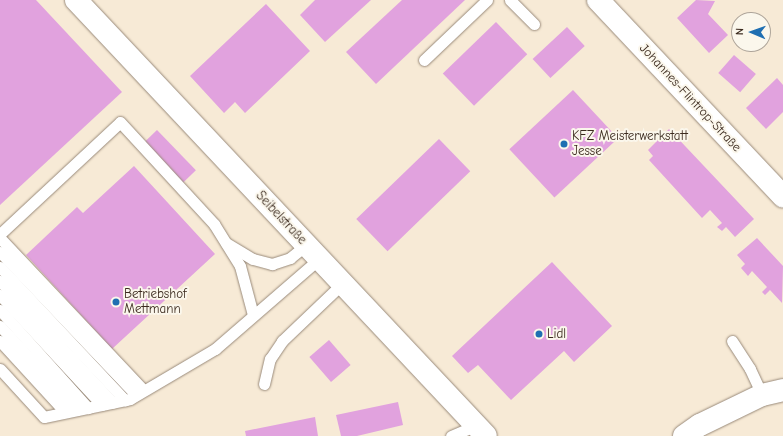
<!DOCTYPE html>
<meta charset="utf-8">
<style>
body{margin:0}
#map{position:relative;width:783px;height:436px;overflow:hidden;background:#f7ead6;font-family:"Comic Neue",sans-serif}
div>[style]{position:absolute}
[style*='--x']{left:calc(var(--x)*1px);top:calc(var(--y)*1px);width:calc(var(--w)*1px);rotate:calc(var(--a)*1deg)}
.building>*{inset:0;background:#e1a2de;transform-origin:0 0}
.roads{filter:drop-shadow(0 0 1px #998a7a) drop-shadow(0 0 1px #998a7a)}
.service>*{height:11px;margin:-5.5px;padding:0 5.5px;transform-origin:5.5px;border-radius:5.5px;background:#fff}
.minor>*{height:22px;margin:-11px;padding:0 11px;transform-origin:11px;border-radius:11px;background:#fff}
.secondary>*{height:22px;margin:-11px;padding:0 11px;transform-origin:11px;border-radius:11px;background:#fff}
.dots>*{width:11px;height:11px;translate:-50% -50%;box-sizing:border-box;border:2px solid #fbf7ec;border-radius:50%}
span{translate:-50% -50%;white-space:nowrap;text-align:center;line-height:1.15;-webkit-text-stroke:4px #fbf7ec;paint-order:stroke}
.street-label{font-size:13px;color:#3b2a1e}
.poi-label{font-size:13px;color:#3b2a1e}
.left{translate:0 -50%;text-align:left}
.north{position:absolute;left:731px;top:12px;width:40px;height:40px;box-sizing:border-box;background:#fbf7ec;border:1px solid #aea59a;border-radius:50%;rotate:272deg;font-size:11px;font-weight:700;line-height:16px;text-align:center;color:#3b2a1e}
.north::after{content:'';display:block;margin:auto;width:14px;height:18px;background:#1f6fb2;clip-path:polygon(50% 0,100% 100%,50% 72%,0 100%)}
</style>
<div id="map">
<div class="building">
<i style="clip-path:polygon(0 0,36px 0,122px 92px,0 205px)"></i>
<i style="clip-path:polygon(315px 0,371px 0,325px 42px,300px 15px)"></i>
<i style="clip-path:polygon(402px 0,465px 0,376px 84px,346px 52px)"></i>
<i style="clip-path:polygon(696px 0,715px 1px,708px 14px,728px 35px,709px 53px,677px 18px)"></i>
<i style="clip-path:polygon(266px 4px,310px 51px,245px 113px,235px 102px,224px 113px,190px 76px)"></i>
<i style="left:496px;top:22px;width:45px;height:74px;rotate:46deg"></i>
<i style="left:567px;top:27px;width:26px;height:47px;rotate:47deg"></i>
<i style="left:734px;top:55px;width:29px;height:24px;rotate:41deg"></i>
<i style="clip-path:polygon(777px 78px,783px 85px,783px 112px,766px 129px,746px 108px)"></i>
<i style="left:573px;top:90px;width:66px;height:87px;rotate:47deg"></i>
<i style="clip-path:polygon(669px 129px,754px 219px,735px 237px,726px 227px,722px 231px,717px 227px,722px 223px,710px 210px,702px 218px,649px 160px,653px 156px,648px 150px)"></i>
<i style="left:157px;top:130px;width:56px;height:18px;rotate:46deg"></i>
<i style="left:439px;top:139px;width:45px;height:115px;rotate:46deg"></i>
<i style="clip-path:polygon(134px 166px,215px 254px,112px 349px,26px 255px,77px 207px,83px 213px)"></i>
<i style="clip-path:polygon(757px 238px,783px 266px,782px 303px,770px 290px,765px 295px,762px 292px,767px 287px,752px 271px,748px 276px,741px 268px,745px 264px,737px 255px)"></i>
<i style="clip-path:polygon(552px 262px,612px 326px,574px 362px,564px 351px,511px 400px,478px 365px,468px 373px,452px 356px)"></i>
<i style="left:329px;top:340px;width:33px;height:26px;rotate:49deg"></i>
<i style="clip-path:polygon(398px 402px,403px 425px,357px 436px,341px 436px,336px 415px)"></i>
<i style="clip-path:polygon(315px 417px,318px 436px,246px 436px,245px 431px)"></i>
</div>
<div class="roads">
<div class="service">
<i style="--x:510;--y:0;--w:34;--a:45"></i>
<i style="--x:424;--y:60;--w:87;--a:-43.6"></i>
<i style="--x:0;--y:234;--w:164;--a:-43"></i>
<i style="--x:120;--y:122;--w:139;--a:47.3"></i>
<i style="--x:214;--y:224;--w:49;--a:58.2"></i>
<i style="--x:240;--y:266;--w:51;--a:75.1"></i>
<i style="--x:0;--y:238;--w:209;--a:46.7"></i>
<i style="--x:226;--y:243;--w:31;--a:31"></i>
<i style="--x:253;--y:259;--w:20;--a:15"></i>
<i style="--x:272;--y:264;--w:19;--a:-18"></i>
<i style="--x:290;--y:258;--w:21;--a:-39"></i>
<i style="--x:0;--y:252;--w:197;--a:46.4"></i>
<i style="--x:0;--y:267;--w:183;--a:46.8"></i>
<i style="--x:0;--y:281;--w:166;--a:47.2"></i>
<i style="--x:0;--y:295;--w:150;--a:47.2"></i>
<i style="--x:0;--y:310;--w:132;--a:48.1"></i>
<i style="--x:0;--y:326;--w:114;--a:47.5"></i>
<i style="--x:0;--y:341;--w:96;--a:47.5"></i>
<i style="--x:732;--y:341;--w:33;--a:57"></i>
<i style="--x:750;--y:369;--w:29;--a:65"></i>
<i style="--x:0;--y:369;--w:65;--a:47.5"></i>
<i style="--x:44;--y:417;--w:88;--a:-11.8"></i>
<i style="--x:130;--y:399;--w:99;--a:-30.5"></i>
<i style="--x:215;--y:349;--w:138;--a:-40.9"></i>
<i style="--x:264;--y:384;--w:26;--a:-77"></i>
<i style="--x:270;--y:359;--w:22;--a:-56"></i>
<i style="--x:282;--y:341;--w:84;--a:-43.6"></i>
<i style="--x:451;--y:436;--w:26;--a:-23"></i>
</div>
<div class="minor">
<i style="--x:76;--y:0;--w:598;--a:46.76"></i>
</div>
<div class="secondary">
<i style="--x:598;--y:0;--w:270;--a:46.7"></i>
<i style="--x:684;--y:436;--w:19;--a:-35"></i>
<i style="--x:700;--y:425;--w:69;--a:-25.8"></i>
<i style="--x:762;--y:395;--w:22;--a:-13"></i>
</div>
</div>
<div class="dots">
<i style="left:564px;top:144px;background:#1f6fb2"></i>
<i style="left:116px;top:302px;background:#1f6fb2"></i>
<i style="left:539px;top:334px;background:#1f6fb2"></i>
</div>
<div class="street-label">
<span style="left:690px;top:98px;rotate:47deg">Johannes-Flintrop-Straße</span>
<span style="left:281px;top:218px;rotate:47deg">Seibelstraße</span>
</div>
<div class="poi-label">
<span class="left" style="left:572px;top:144px">KFZ Meisterwerkstatt<br>Jesse</span>
<span class="left" style="left:124px;top:302px">Betriebshof<br>Mettmann</span>
<span class="left" style="left:547px;top:334px">Lidl</span>
</div>
<div class="north">N</div>
</div>
